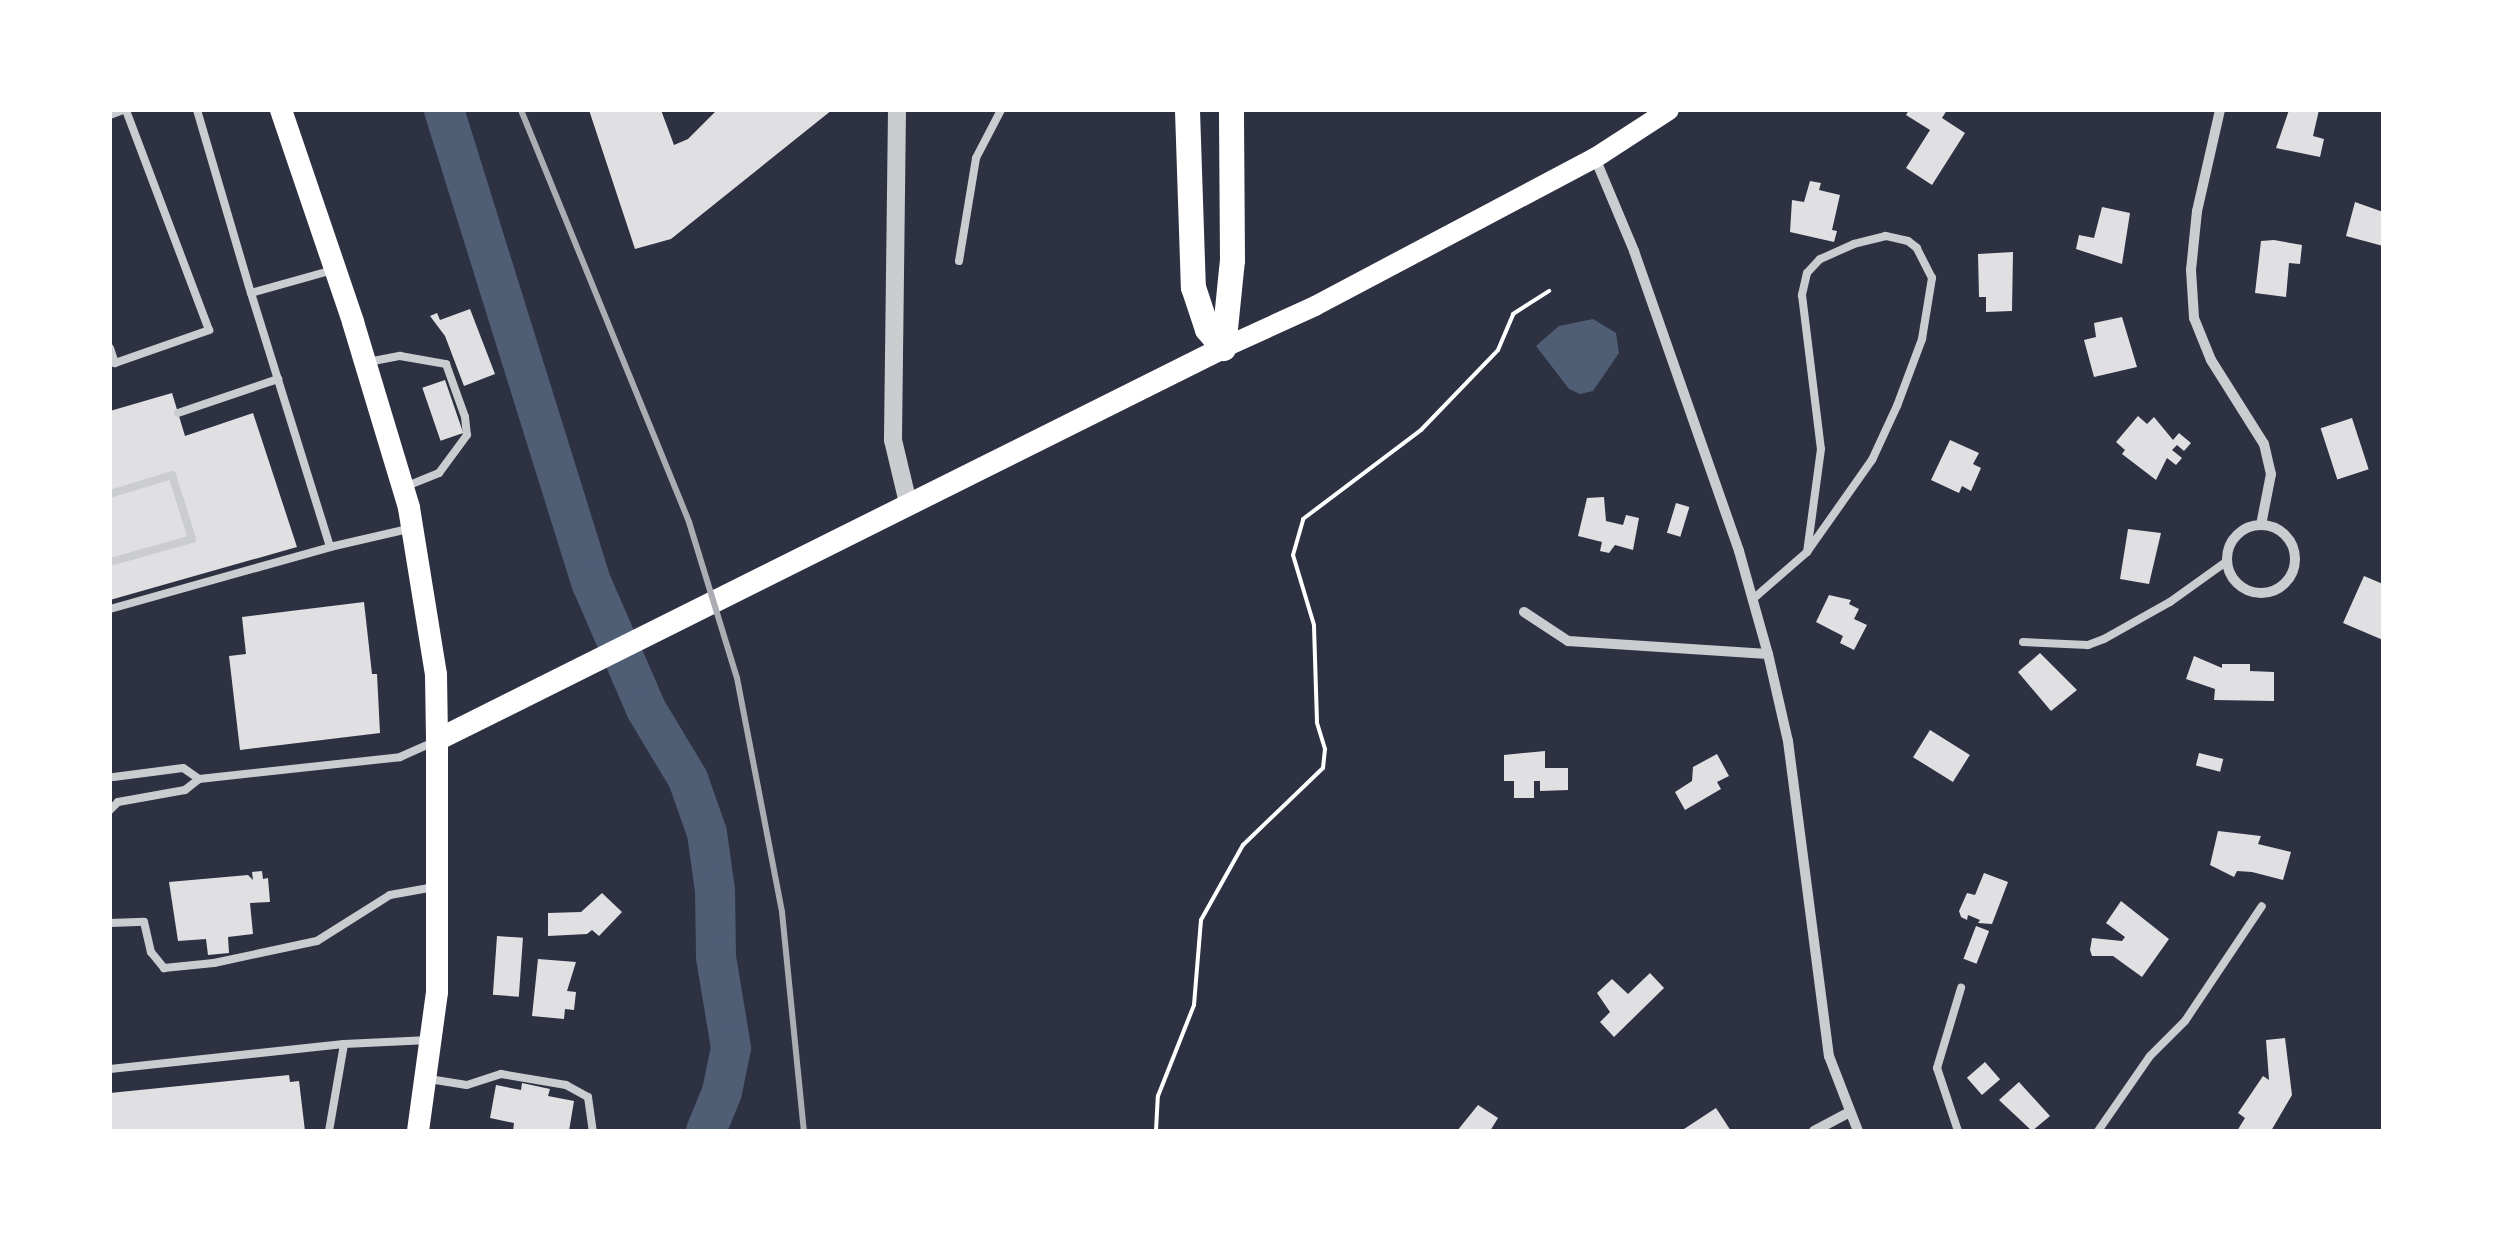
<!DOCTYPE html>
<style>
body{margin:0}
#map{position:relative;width:2493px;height:1241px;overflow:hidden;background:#2d3142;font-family:"Sofia Sans Condensed",sans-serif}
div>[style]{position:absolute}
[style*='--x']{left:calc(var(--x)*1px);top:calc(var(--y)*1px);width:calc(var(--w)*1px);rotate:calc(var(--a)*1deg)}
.water>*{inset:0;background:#4f5d75}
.river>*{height:40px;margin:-20px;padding:0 20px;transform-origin:20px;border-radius:20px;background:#4f5d75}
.building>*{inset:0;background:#e0e0e3;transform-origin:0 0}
.path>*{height:4px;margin:-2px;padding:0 2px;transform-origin:2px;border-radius:2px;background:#fff}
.service>*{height:8px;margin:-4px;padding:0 4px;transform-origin:4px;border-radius:4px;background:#caccd0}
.minor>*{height:10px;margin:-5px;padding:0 5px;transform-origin:5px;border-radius:5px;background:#caccd0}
.minor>.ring{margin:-5px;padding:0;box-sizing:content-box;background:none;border:10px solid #caccd0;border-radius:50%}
.tertiary>*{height:18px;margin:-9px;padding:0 9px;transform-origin:9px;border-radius:9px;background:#caccd0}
.secondary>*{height:20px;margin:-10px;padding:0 10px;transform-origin:10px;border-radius:10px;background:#fff}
.primary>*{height:22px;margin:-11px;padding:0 11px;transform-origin:11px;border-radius:11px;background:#fff}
.trunk>*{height:22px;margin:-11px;padding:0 11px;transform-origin:11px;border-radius:11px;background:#fff}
.motorway>*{height:25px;margin:-12.5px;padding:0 12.5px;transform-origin:12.5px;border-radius:12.5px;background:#fff}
.rail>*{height:6px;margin:-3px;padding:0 3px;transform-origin:3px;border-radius:3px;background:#abadb3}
span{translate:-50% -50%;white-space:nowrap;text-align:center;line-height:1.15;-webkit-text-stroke:8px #fff;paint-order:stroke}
.frame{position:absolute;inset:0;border:112px solid #fff;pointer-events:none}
</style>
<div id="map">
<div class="water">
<i style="clip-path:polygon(1593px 319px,1616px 333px,1619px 353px,1593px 391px,1580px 394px,1569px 389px,1536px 346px,1559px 326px)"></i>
</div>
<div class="river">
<i style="--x:444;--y:110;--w:497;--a:72.7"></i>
<i style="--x:592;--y:584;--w:136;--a:66.6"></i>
<i style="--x:646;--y:709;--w:82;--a:59"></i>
<i style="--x:688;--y:779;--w:57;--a:70.6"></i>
<i style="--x:707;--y:833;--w:59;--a:82.1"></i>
<i style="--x:715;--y:891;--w:66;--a:89.1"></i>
<i style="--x:716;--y:957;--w:92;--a:80.6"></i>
<i style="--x:731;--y:1048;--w:45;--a:101.6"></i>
<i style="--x:722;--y:1092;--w:42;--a:112.3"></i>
</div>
<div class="building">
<i style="clip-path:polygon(589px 110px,661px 110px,674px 145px,688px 139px,717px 110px,832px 110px,671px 239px,635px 249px)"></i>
<i style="clip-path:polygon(1909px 110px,1947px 110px,1942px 118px,1965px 133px,1932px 185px,1906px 168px,1930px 130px,1906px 115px)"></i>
<i style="clip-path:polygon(2289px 110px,2319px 110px,2313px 136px,2324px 139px,2320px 157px,2276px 148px)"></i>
<i style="clip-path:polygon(1810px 181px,1821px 183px,1819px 190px,1840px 195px,1832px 230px,1837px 231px,1834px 242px,1790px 232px,1792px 200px,1804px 202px)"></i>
<i style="clip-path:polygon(2355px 202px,2383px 212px,2383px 246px,2346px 236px)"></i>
<i style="clip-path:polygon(2102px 207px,2130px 213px,2122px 264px,2076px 249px,2079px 235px,2094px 238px)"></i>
<i style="clip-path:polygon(2274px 240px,2302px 245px,2300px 264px,2289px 263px,2286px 297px,2255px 293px,2261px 241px)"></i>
<i style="clip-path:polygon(2013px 252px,2012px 311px,1986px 312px,1986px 297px,1979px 297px,1978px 254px)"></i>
<i style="clip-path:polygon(470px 309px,495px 374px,464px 386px,445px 336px,430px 316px,437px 313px,440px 320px)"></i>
<i style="clip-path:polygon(2122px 317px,2137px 367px,2094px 377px,2084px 340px,2096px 337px,2094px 323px)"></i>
<i style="left:445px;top:380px;width:56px;height:24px;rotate:71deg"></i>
<i style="clip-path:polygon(172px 393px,185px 436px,253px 413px,297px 547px,110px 600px,110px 411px)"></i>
<i style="clip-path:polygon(2138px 416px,2147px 424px,2154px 417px,2173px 440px,2179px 433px,2191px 443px,2184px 451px,2177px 445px,2172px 450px,2182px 458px,2176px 465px,2167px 458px,2156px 480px,2122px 454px,2125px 450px,2116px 442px)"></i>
<i style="left:2352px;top:418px;width:54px;height:33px;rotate:72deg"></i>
<i style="clip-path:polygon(1950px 440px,1979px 453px,1973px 464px,1981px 468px,1971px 491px,1962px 486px,1959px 493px,1931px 480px)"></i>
<i style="clip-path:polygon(1604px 497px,1606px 521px,1623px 525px,1626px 515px,1639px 518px,1633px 550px,1615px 545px,1609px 553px,1600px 551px,1602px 542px,1578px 536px,1587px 498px)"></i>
<i style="left:1676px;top:503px;width:14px;height:31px;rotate:17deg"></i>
<i style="clip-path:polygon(2128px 529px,2161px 533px,2149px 584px,2120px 579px)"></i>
<i style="clip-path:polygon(2364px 576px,2383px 584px,2383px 640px,2343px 623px)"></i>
<i style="clip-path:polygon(1829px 595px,1851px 600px,1849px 604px,1859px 609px,1854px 619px,1867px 625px,1854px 650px,1840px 643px,1843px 636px,1816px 622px)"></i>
<i style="clip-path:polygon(364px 602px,372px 674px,377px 674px,380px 733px,240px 750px,229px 656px,246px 654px,242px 617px)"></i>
<i style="clip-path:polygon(2040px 653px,2077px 690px,2051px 711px,2018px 672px)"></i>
<i style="clip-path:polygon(2194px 656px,2222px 668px,2222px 664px,2250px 664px,2250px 671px,2274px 672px,2274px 701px,2214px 700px,2215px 689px,2186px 679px)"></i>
<i style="left:1930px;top:730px;width:47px;height:32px;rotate:32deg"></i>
<i style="clip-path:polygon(1545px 751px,1545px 768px,1568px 768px,1568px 790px,1540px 791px,1540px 781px,1534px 781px,1534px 798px,1514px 798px,1514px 781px,1504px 781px,1504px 755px)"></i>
<i style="left:2199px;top:753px;width:25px;height:13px;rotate:14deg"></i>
<i style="clip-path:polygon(1717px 754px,1729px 776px,1717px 782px,1721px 789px,1685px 810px,1675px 792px,1692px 781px,1693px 767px)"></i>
<i style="clip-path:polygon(2218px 831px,2261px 836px,2258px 844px,2291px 852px,2283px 880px,2252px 872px,2237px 871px,2234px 877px,2210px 865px)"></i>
<i style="clip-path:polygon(262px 871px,263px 879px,268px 878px,270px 902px,250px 903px,253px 934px,228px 937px,229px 953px,208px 955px,206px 939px,178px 941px,169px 882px,248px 875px,253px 880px,252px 872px)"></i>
<i style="clip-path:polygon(1984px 873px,2008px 882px,1992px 924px,1978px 923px,1980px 920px,1968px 915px,1967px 920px,1961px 917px,1959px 911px,1967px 893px,1975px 895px)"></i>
<i style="clip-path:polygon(602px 893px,622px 912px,599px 936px,592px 930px,587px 934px,548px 936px,548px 913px,581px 912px)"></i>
<i style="clip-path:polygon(2121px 901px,2169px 939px,2142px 977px,2113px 956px,2092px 956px,2090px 950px,2092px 938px,2122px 941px,2125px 937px,2106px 923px)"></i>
<i style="left:1976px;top:926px;width:14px;height:35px;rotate:21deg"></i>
<i style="left:497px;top:936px;width:26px;height:59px;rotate:4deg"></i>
<i style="clip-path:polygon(538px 959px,576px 962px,567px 991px,576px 992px,574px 1010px,565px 1009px,564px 1019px,532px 1016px)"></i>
<i style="clip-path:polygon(1650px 973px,1664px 988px,1614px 1037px,1600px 1022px,1610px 1012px,1597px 993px,1612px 979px,1628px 994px)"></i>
<i style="clip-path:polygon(2285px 1038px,2292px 1095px,2271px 1131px,2237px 1131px,2245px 1118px,2238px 1113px,2263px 1076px,2269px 1080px,2266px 1040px)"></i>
<i style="left:1985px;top:1062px;width:23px;height:24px;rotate:49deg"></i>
<i style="clip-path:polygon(289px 1075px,290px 1082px,299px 1081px,305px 1131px,110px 1131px,110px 1093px)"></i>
<i style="clip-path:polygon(2019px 1082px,2050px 1116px,2032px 1131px,1999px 1100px)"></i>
<i style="clip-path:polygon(522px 1083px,550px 1089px,548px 1096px,574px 1101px,569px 1131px,513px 1131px,514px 1123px,490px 1118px,496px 1085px,521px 1090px)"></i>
<i style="clip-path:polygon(1478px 1105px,1498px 1118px,1490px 1131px,1457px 1131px)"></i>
<i style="clip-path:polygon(1716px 1108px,1731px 1131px,1681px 1131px)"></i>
</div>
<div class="path">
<i style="--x:1156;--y:1131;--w:35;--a:-87"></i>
<i style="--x:1158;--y:1096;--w:98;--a:-68.4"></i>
<i style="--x:1194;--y:1005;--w:85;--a:-85.3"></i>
<i style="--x:1201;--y:920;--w:86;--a:-60.8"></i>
<i style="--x:1243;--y:845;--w:111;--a:-43.9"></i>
<i style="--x:1323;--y:768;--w:19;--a:-84"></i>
<i style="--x:1325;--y:749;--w:28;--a:-107"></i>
<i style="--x:1317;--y:722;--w:97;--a:-91.8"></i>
<i style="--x:1314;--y:625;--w:73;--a:-106.7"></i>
<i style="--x:1293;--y:555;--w:37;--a:-74"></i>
<i style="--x:1303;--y:519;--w:148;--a:-37"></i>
<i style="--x:1421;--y:430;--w:111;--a:-46.1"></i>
<i style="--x:1498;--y:350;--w:39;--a:-67"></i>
<i style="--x:1513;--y:314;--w:43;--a:-32.6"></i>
</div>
<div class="service">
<i style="--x:197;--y:110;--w:191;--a:73.6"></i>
<i style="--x:110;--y:115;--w:14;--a:-21"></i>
<i style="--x:959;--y:261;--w:104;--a:-80.6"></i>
<i style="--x:976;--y:158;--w:54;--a:-62.5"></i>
<i style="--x:333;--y:270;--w:85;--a:164.3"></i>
<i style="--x:251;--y:293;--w:266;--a:72.7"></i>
<i style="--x:330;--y:547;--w:80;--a:-13"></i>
<i style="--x:110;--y:348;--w:16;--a:72"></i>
<i style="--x:115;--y:363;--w:100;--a:-19.3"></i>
<i style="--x:209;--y:330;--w:235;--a:-110.7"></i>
<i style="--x:368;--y:362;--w:33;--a:-11"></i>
<i style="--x:400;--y:356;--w:47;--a:9.9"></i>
<i style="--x:446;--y:364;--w:56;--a:70.3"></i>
<i style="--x:465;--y:417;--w:18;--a:84"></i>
<i style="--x:467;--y:435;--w:47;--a:126.4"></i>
<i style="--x:439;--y:473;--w:35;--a:158"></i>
<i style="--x:178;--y:413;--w:106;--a:-18.8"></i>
<i style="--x:110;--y:494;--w:65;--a:-17"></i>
<i style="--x:172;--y:475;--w:67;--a:72.6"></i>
<i style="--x:192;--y:539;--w:85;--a:164.3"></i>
<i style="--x:1753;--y:599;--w:72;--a:-41"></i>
<i style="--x:1807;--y:552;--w:113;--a:-54.8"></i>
<i style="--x:1872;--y:460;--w:60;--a:-65.2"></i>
<i style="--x:1897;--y:406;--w:72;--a:-69.5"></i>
<i style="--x:1922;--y:339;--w:62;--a:-80.7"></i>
<i style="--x:1932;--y:278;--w:34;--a:-117"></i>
<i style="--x:1917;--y:248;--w:11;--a:-142"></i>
<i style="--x:1908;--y:241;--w:23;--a:-167"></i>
<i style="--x:1886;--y:236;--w:33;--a:166"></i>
<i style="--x:1854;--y:244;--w:37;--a:156"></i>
<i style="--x:1820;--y:259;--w:19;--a:133"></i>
<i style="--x:1807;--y:273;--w:23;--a:103"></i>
<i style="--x:1802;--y:295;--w:155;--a:83"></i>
<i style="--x:1821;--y:449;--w:104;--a:97.7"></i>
<i style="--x:110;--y:609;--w:229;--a:-15.7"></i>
<i style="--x:2023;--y:642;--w:65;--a:2.6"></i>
<i style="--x:2088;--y:645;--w:17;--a:-21"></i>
<i style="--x:2104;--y:639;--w:76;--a:-29.3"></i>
<i style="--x:2170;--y:602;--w:70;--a:-35.7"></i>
<i style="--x:199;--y:779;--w:202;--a:-6.2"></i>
<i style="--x:400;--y:757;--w:36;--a:-24"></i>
<i style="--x:110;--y:810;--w:11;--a:-45"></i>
<i style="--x:118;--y:802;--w:68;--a:-10.2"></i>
<i style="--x:185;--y:790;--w:18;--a:-38"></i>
<i style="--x:199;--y:779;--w:19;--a:-145"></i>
<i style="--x:183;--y:768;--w:70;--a:172.6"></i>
<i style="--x:110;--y:923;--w:34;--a:-2"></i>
<i style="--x:144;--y:922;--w:31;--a:77"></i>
<i style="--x:151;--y:952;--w:21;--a:51"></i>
<i style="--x:164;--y:968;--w:50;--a:-5.7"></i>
<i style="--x:214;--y:963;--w:105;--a:-12.1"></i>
<i style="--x:317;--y:941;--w:86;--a:-32.2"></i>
<i style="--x:390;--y:895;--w:45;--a:-10.3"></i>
<i style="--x:110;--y:1069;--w:235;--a:-6.1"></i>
<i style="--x:344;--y:1044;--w:85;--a:-2.7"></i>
<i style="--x:429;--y:1079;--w:38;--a:9"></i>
<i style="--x:467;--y:1085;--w:36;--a:-18"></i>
<i style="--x:501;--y:1074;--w:66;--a:9.6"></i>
<i style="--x:566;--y:1085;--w:25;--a:29"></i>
<i style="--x:588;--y:1097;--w:34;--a:82"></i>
<i style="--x:329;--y:1131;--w:88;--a:-80.2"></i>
<i style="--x:1958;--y:1131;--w:66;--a:-108.4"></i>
<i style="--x:1937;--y:1068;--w:84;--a:-73.3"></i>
<i style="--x:2098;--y:1131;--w:91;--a:-55.3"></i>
<i style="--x:2150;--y:1056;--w:49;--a:-45"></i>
<i style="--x:2185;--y:1021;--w:138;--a:-56.2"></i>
</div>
<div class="minor">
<i style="--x:2220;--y:110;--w:104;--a:102.8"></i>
<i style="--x:2197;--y:211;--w:59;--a:95.8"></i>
<i style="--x:2191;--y:270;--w:48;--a:86.4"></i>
<i style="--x:2194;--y:318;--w:45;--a:68"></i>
<i style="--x:2211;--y:360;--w:99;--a:57.8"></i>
<i style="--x:2264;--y:444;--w:31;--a:77"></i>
<i style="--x:2271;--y:474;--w:52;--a:101.1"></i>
<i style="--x:1595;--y:158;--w:101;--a:67.2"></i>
<i style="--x:1634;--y:251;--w:318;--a:70.7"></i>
<i style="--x:1739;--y:551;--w:107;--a:74.3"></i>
<i style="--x:1768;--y:654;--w:89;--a:77.1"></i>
<i style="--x:1788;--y:741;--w:318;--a:82.6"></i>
<i style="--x:1829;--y:1056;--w:80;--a:68.9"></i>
<i class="ring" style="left:2227px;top:525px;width:58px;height:58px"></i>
<i style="--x:1524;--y:612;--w:53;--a:33.4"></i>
<i style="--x:1568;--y:641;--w:200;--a:3.7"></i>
<i style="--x:1814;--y:1131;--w:40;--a:-28"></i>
</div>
<div class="tertiary">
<i style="--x:897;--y:110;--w:330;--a:90.7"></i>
<i style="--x:893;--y:440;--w:65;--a:76.6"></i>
</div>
<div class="secondary">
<i style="--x:1223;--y:348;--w:101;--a:-24.5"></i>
<i style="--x:1315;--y:306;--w:317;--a:-27.9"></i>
<i style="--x:1595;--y:158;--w:88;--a:-33"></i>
</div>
<div class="primary">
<i style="--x:281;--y:110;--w:224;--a:71.2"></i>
<i style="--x:353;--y:322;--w:194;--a:73.2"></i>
<i style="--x:409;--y:508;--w:169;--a:80.8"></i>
<i style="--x:436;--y:675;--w:65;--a:89.1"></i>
</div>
<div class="trunk">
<i style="--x:418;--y:1131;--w:140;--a:-82.2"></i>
<i style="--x:437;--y:992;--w:252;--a:-90"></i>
<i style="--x:437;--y:740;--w:878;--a:-26.51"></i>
</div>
<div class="motorway">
<i style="--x:1187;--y:110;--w:177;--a:88.1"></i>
<i style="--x:1193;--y:287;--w:44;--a:71.6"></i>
<i style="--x:1207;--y:329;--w:25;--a:50"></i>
<i style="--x:1223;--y:348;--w:88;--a:-84.2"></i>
<i style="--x:1232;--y:260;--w:150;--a:-90.4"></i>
</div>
<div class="rail">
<i style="--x:521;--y:110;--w:445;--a:67.8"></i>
<i style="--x:689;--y:522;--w:163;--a:72.9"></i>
<i style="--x:737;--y:678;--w:238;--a:79.1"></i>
<i style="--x:782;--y:912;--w:220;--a:84.3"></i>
</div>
<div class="frame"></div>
</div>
